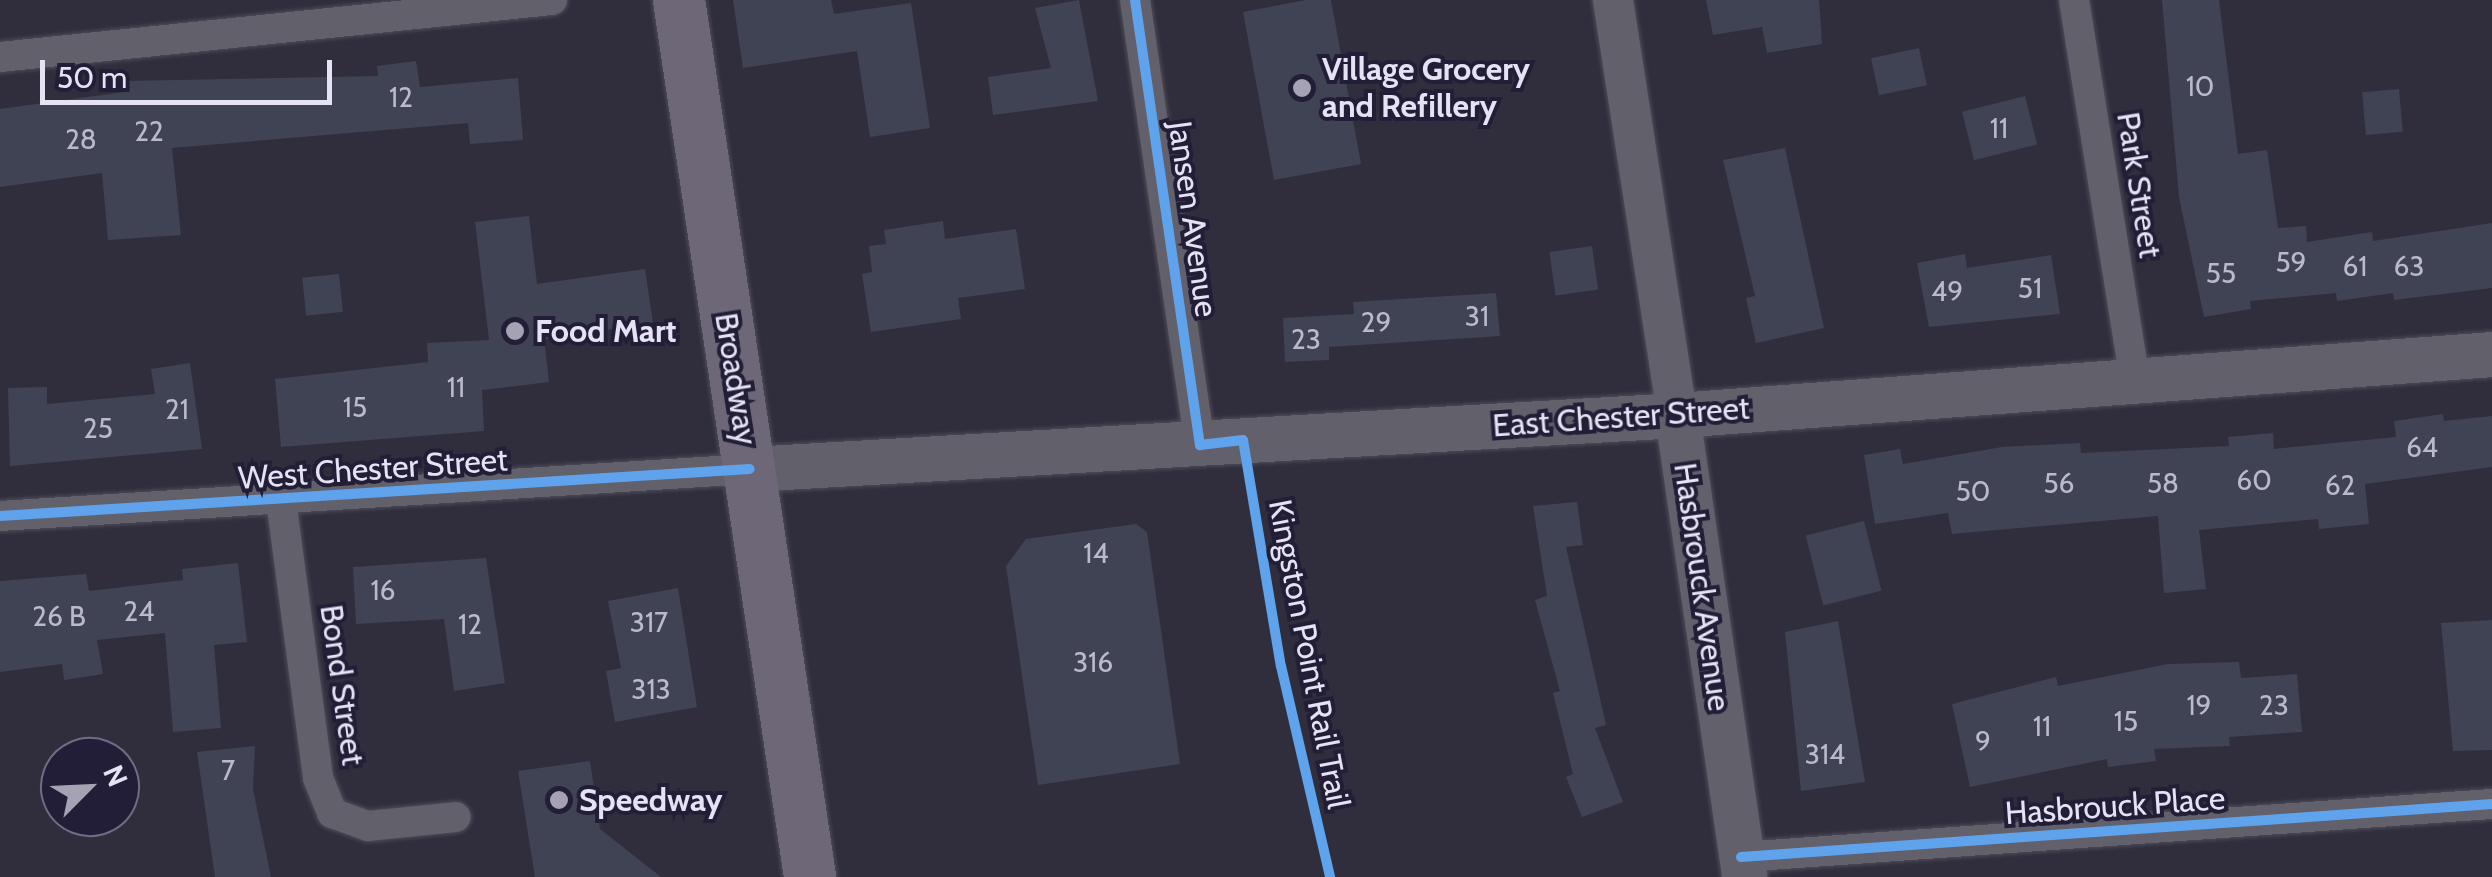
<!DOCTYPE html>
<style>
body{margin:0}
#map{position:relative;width:2492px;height:877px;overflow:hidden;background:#302e3c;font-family:Cabin,sans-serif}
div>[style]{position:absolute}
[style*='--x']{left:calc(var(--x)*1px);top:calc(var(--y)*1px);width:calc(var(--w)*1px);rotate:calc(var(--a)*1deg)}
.building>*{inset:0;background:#3f4354;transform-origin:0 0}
.roads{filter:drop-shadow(0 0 2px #4e4c59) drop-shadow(0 0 2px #4e4c59)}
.minor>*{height:30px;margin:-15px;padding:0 15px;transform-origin:15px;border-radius:15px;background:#62606b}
.tertiary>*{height:40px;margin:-20px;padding:0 20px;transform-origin:20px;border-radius:20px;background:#62606b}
.secondary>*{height:45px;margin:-22.5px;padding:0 22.5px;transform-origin:22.5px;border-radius:22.5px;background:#62606b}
.trunk>*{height:52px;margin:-26px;padding:0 26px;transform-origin:26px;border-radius:26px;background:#6e6778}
.cycleway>*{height:10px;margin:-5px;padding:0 5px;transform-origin:5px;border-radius:5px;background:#60a3ed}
.dots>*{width:28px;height:28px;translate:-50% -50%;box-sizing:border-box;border:5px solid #231e38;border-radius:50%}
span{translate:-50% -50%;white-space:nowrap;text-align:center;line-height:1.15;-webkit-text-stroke:8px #231e38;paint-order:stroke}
.number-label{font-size:28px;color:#bbbacb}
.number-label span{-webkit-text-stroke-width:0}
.poi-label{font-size:32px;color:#e4e2f3;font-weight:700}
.left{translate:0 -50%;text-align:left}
.street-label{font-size:32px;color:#e4e2f3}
.north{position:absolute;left:40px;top:737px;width:100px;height:100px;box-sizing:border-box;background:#231e38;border:2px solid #706c83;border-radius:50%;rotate:66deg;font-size:28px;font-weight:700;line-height:40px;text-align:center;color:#e4e2f3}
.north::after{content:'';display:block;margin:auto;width:35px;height:45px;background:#a5a3b3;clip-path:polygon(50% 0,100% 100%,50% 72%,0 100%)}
.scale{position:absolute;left:40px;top:60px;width:292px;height:45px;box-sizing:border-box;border:5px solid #e4e2f3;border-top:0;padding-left:12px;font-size:30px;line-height:35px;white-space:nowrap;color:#e4e2f3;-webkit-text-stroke:8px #231e38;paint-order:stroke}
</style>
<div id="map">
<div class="building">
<i style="clip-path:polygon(733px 0,831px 0,834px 14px,911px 3px,930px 128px,870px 137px,857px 51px,743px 68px)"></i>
<i style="clip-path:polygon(1079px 0,1098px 101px,993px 115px,988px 77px,1051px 68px,1035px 8px)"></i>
<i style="clip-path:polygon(1306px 0,1331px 0,1361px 164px,1274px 180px,1243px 12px)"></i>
<i style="clip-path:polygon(1706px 0,1819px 0,1822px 44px,1767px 53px,1762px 27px,1713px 35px)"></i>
<i style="clip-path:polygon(2162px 0,2219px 0,2238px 154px,2267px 150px,2278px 228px,2306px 226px,2307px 242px,2372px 232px,2373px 241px,2492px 223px,2492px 288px,2394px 300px,2393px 293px,2337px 301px,2336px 293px,2250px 301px,2251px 309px,2204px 317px,2179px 197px)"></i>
<i style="left:1919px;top:48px;width:38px;height:49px;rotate:78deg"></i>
<i style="clip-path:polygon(416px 61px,420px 87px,518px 78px,523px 140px,470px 144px,468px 123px,172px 148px,181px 235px,108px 240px,102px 173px,0 187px,0 109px,124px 92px,123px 81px,378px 76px,377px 66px)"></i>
<i style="left:2399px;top:89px;width:43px;height:37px;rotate:85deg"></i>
<i style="left:2025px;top:96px;width:50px;height:65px;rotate:76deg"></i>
<i style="clip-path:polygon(1785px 148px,1824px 328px,1756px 343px,1746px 298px,1755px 296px,1723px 160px)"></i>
<i style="clip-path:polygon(529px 216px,537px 284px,645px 269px,653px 323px,544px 339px,549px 382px,482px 390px,484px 431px,281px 447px,275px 379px,428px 362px,427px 343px,489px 340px,475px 222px)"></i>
<i style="clip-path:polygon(943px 221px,945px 239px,1016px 229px,1025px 289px,958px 298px,961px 319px,871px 332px,862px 274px,872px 272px,869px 246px,886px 244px,884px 230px)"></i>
<i style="left:1592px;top:246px;width:44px;height:43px;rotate:82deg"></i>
<i style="clip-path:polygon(1965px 254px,1967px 268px,2051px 255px,2060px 314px,1929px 327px,1917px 263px)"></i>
<i style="left:339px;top:274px;width:38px;height:37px;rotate:84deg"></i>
<i style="clip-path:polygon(1496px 293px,1500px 336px,1329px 347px,1329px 360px,1285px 362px,1283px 318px,1354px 314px,1353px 302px)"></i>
<i style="clip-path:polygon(190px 363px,202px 449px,10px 466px,8px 388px,47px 387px,47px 404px,155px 394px,151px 369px)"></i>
<i style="clip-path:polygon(2443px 414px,2444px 421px,2492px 416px,2492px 467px,2365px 484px,2369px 524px,2319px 529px,2318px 519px,2199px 530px,2206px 589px,2164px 593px,2158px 516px,1952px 534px,1948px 513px,1875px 524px,1864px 455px,1900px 449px,1903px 464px,2002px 447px,2080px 443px,2081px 453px,2229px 446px,2228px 437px,2273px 433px,2274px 449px,2396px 437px,2394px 421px)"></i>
<i style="clip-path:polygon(1577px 502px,1583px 545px,1566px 547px,1606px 725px,1595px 728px,1623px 802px,1582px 817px,1566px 777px,1573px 774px,1553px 693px,1560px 691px,1535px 600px,1547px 596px,1533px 506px)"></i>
<i style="left:1864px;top:521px;width:72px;height:60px;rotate:76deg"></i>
<i style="clip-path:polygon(1136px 524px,1147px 532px,1180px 764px,1038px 785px,1006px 566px,1026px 539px)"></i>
<i style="clip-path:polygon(486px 558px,505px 683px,454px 691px,444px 619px,356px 624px,353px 567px)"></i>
<i style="clip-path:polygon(238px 563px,247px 642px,214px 645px,221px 728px,173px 732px,165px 633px,97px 640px,103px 674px,64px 680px,62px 664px,0 672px,0 581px,86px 574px,89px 591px,183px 580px,182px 569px)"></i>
<i style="clip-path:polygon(678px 588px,697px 707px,615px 722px,606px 671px,621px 668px,608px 601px)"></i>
<i style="clip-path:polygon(2492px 620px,2492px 750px,2453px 751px,2441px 623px)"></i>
<i style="clip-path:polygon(1838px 621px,1865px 782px,1801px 791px,1785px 632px)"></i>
<i style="clip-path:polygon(2239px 662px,2241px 678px,2297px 674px,2302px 732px,2229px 737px,2230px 746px,2154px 749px,2156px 761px,2108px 767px,2107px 759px,1970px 787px,1952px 704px,2056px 677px,2058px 686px,2168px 664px)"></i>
<i style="clip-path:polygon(255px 746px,253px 789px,271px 877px,215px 877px,197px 752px)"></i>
<i style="clip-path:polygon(590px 761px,600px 829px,661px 877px,535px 877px,518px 771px)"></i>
</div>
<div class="roads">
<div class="minor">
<i style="--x:1135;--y:0;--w:450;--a:81.7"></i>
<i style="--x:2074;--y:0;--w:385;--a:80.9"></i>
<i style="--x:0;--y:57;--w:555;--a:-5.9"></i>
<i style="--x:281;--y:500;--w:280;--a:82.4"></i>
<i style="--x:318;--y:778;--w:38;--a:68"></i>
<i style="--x:332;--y:813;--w:38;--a:20"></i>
<i style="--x:368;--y:826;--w:88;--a:-5.8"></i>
<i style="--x:0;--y:516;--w:751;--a:-3.59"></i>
<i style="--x:1741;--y:857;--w:753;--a:-4.04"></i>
</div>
<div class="tertiary">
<i style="--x:1613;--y:0;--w:420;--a:81.2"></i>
</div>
<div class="secondary">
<i style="--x:1677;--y:415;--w:467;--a:81.7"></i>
<i style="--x:750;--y:469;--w:929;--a:-3.33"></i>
<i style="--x:1677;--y:415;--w:817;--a:-4.28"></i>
</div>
<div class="trunk">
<i style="--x:679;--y:0;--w:887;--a:81.5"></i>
</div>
</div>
<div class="cycleway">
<i style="--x:1135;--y:0;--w:450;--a:81.7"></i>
<i style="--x:1200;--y:445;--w:43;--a:-6.6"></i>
<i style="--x:1243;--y:440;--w:229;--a:80.5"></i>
<i style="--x:1281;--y:666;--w:217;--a:76.9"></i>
<i style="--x:0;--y:516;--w:751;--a:-3.59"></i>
<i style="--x:1741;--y:857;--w:753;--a:-4.04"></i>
</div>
<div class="dots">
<i style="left:1302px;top:88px;background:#a5a3b3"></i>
<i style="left:515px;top:331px;background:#a5a3b3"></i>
<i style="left:559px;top:800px;background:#a5a3b3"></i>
</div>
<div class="number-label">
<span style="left:2200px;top:86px">10</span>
<span style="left:401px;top:97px">12</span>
<span style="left:1999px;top:128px">11</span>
<span style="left:149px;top:131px">22</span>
<span style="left:81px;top:139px">28</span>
<span style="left:2291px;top:262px">59</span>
<span style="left:2355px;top:266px">61</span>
<span style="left:2409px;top:266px">63</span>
<span style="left:2221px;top:273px">55</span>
<span style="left:2030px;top:288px">51</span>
<span style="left:1947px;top:291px">49</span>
<span style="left:1477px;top:316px">31</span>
<span style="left:1376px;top:322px">29</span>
<span style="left:1306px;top:339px">23</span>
<span style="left:456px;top:387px">11</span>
<span style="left:355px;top:407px">15</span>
<span style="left:177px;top:409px">21</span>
<span style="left:98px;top:428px">25</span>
<span style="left:2422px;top:447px">64</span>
<span style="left:2254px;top:480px">60</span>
<span style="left:2059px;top:483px">56</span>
<span style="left:2163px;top:483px">58</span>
<span style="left:2340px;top:485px">62</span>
<span style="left:1973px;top:491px">50</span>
<span style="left:1096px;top:553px">14</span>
<span style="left:383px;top:590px">16</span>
<span style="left:139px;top:611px">24</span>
<span style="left:59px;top:616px">26 B</span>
<span style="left:649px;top:622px">317</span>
<span style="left:470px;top:624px">12</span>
<span style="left:1093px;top:662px">316</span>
<span style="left:651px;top:689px">313</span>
<span style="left:2199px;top:705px">19</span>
<span style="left:2274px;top:705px">23</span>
<span style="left:2126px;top:721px">15</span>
<span style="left:2042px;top:726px">11</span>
<span style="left:1983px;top:741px">9</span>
<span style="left:1825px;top:754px">314</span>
<span style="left:228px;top:770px">7</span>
</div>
<div class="poi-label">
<span class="left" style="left:1322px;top:88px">Village Grocery<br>and Refillery</span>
<span class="left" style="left:535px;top:331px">Food Mart</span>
<span class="left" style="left:579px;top:800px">Speedway</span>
</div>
<div class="street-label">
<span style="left:2139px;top:185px;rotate:81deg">Park Street</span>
<span style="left:1193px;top:219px;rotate:82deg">Jansen Avenue</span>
<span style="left:736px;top:379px;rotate:81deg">Broadway</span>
<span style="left:1621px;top:417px;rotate:-4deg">East Chester Street</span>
<span style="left:373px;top:469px;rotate:-4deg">West Chester Street</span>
<span style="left:1702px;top:587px;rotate:82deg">Hasbrouck Avenue</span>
<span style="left:1309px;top:654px;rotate:79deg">Kingston Point Rail Trail</span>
<span style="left:342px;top:685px;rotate:82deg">Bond Street</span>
<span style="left:2115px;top:806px;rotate:-4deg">Hasbrouck Place</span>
</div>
<div class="north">N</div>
<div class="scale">50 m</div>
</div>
